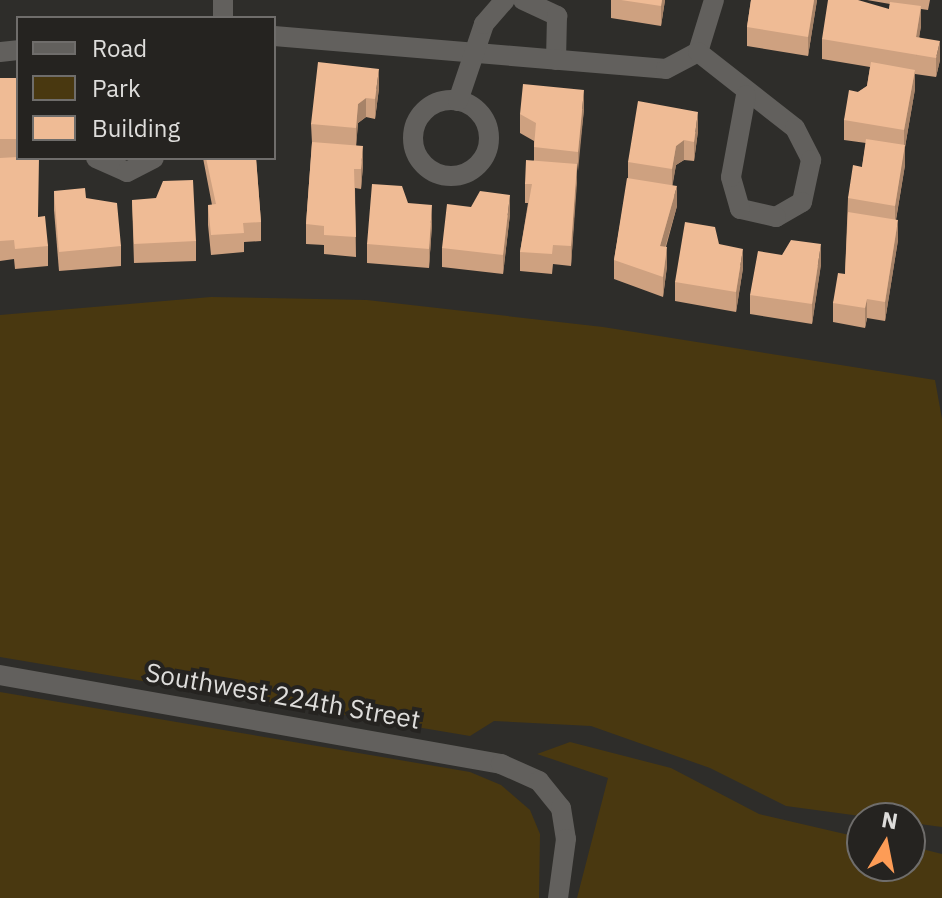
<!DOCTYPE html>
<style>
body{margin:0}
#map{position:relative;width:942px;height:898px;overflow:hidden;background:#2e2d2a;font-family:"IBM Plex Sans",sans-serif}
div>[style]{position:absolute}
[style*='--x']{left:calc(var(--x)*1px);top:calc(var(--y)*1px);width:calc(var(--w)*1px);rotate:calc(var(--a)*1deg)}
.green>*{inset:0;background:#493810}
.minor>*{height:20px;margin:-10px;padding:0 10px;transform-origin:10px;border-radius:10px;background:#62605d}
.minor>.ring{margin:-10px;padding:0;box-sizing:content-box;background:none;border:20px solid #62605d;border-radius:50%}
.tertiary>*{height:20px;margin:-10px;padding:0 10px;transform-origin:10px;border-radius:10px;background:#62605d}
.wall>*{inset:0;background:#cea180}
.shaded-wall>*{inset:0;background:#a78368}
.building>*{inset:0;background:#efbb95;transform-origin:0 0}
span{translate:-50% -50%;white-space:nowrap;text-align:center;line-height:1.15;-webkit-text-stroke:8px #252320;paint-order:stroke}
.street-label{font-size:26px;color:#dedddb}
.legend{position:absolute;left:16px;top:16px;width:260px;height:144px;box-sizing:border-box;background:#252320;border:2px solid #6f6d6b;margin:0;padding:10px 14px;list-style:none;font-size:24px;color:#dedddb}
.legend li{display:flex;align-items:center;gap:16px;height:40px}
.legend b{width:40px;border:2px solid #6f6d6b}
.north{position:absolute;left:846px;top:802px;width:80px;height:80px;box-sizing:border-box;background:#252320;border:2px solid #6f6d6b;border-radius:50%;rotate:10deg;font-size:22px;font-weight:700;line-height:32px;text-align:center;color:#dedddb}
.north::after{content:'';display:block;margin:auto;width:28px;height:36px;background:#fd9c56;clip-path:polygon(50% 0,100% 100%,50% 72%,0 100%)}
</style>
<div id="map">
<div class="green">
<i style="clip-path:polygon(211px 297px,367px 300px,603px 327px,935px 380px,942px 419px,942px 827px,786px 806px,710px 768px,591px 726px,494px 721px,470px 736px,0 657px,0 315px)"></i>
<i style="clip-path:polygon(0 692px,470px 772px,501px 785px,530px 810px,540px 834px,539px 898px,0 898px)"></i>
<i style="clip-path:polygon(570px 742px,671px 768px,759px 814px,862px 838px,862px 866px,910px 866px,910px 846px,942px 854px,942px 898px,577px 898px,608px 778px,537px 754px)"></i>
</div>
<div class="minor">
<i style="--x:523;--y:0;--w:38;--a:25"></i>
<i style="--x:557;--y:16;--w:44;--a:91.3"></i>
<i style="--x:223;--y:18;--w:18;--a:-90"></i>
<i style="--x:274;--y:36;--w:393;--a:4.8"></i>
<i style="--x:666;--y:69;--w:36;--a:-28"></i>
<i style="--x:698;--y:52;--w:54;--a:-72.9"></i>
<i style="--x:0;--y:52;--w:18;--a:-6"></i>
<i style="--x:698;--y:52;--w:123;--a:38.1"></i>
<i style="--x:795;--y:128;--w:36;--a:63"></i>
<i style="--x:811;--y:160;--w:43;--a:102.1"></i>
<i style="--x:802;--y:202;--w:30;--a:150"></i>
<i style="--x:776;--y:217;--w:37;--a:-167"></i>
<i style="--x:740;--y:209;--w:33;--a:-106"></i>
<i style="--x:731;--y:177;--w:83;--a:-79.6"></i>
<i class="ring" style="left:413px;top:100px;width:56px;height:56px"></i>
<i style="--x:458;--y:101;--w:81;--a:-71.3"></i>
<i style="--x:484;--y:24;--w:32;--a:-49"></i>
<i style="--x:96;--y:158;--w:34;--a:24"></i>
<i style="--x:127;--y:172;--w:30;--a:-27"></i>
</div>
<div class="tertiary">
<i style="--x:0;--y:675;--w:509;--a:10.07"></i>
<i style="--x:501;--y:764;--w:42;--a:24.1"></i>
<i style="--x:539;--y:781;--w:35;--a:51"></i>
<i style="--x:561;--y:808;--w:31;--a:81"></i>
<i style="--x:566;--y:839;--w:60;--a:97.7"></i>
</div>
<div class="wall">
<i style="clip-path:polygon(611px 0,665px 0,661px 26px,611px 18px)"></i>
<i style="clip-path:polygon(751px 0,817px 0,808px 56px,747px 46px,747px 27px)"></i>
<i style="clip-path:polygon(867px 0,930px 0,928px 10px,921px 9px,921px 26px,919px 37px,940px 60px,936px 77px,915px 74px,915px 89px,905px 147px,905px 165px,896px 220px,898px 240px,885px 321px,867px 318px,865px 328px,833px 322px,833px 303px,845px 274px,848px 198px,862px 167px,866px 143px,844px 140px,844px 120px,858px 92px,867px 86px,870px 67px,822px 59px,822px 39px,889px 9px,890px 4px)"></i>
<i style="clip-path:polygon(18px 78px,18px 158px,48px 246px,48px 266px,15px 269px,14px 259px,0 261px,0 79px)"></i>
<i style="clip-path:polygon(379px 88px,375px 119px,366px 117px,358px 123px,356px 145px,363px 165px,361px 189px,355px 188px,356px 257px,324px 254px,324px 245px,306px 244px,306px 224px,312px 143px,311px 124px)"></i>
<i style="clip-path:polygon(584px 109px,577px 171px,571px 266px,553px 264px,552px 274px,520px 271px,520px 252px,528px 203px,525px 203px,525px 184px,534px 160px,534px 141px,520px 133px,520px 114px)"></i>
<i style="clip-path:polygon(698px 131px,694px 161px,684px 160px,676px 165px,672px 186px,677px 206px,666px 247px,667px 266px,663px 297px,614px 279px,614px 260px,628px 178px,628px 162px)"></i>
<i style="clip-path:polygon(203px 158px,256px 158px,261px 222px,261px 241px,244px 242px,244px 252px,211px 255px,208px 225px,208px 205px,212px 205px)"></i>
<i style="clip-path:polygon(54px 191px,86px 198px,121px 246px,121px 266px,59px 271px,54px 210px)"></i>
<i style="clip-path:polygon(132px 200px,196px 241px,196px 261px,134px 263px)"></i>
<i style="clip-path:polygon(408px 203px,432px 224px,429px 268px,367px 263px,367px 244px)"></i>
<i style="clip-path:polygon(510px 214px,503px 274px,442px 267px,442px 248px)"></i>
<i style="clip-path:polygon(719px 244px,743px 268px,736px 312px,675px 301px,675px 282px)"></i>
<i style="clip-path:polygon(821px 264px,812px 324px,750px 314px,750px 295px)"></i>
</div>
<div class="shaded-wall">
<i style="clip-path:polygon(662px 0,665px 0,661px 26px,661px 6px)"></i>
<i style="clip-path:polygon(814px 0,817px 0,808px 56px,808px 37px)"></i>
<i style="clip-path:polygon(921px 6px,921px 26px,916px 56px,916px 37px)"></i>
<i style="clip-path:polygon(940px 41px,940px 60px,936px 77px,936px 58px)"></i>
<i style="clip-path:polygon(379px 69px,379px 88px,375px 119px,375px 99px)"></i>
<i style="clip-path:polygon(915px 70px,915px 89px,905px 147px,905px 165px,895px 225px,895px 206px,904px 148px,904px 130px)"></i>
<i style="clip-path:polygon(584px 90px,584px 109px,578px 171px,578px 152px)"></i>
<i style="clip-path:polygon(366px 98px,366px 117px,358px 123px,356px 148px,356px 128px,358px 104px)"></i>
<i style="clip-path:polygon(698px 112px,698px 131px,694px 161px,694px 142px)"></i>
<i style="clip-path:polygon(684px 140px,684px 160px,676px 165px,672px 189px,672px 169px,676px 146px)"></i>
<i style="clip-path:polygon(363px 146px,363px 165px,361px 189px,361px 169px)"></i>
<i style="clip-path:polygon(577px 164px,577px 183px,571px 266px,571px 246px)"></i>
<i style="clip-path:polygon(677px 186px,677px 206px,660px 265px,660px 246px)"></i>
<i style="clip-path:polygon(510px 195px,510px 214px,503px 274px,503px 255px)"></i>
<i style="clip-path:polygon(432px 205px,432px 224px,429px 268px,429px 249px)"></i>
<i style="clip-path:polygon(898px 220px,898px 240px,885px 321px,885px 302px)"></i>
<i style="clip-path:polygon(821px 244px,821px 264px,812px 324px,812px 304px)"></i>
<i style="clip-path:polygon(667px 247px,667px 266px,663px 297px,663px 277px)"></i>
<i style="clip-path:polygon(743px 249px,743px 268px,736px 312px,736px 292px)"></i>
<i style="clip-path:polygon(867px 299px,867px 318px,865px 328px,865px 308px)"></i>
</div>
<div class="building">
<i style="clip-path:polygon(621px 0,662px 0,661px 6px)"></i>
<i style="clip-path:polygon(751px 0,814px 0,808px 37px,747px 27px)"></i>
<i style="clip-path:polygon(828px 0,858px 0,889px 9px,890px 2px,921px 6px,916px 37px,940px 41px,936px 58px,822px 39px)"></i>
<i style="clip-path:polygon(318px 62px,379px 69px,375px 99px,366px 98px,358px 104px,356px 128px,311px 124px)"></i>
<i style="clip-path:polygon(871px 62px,915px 70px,904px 130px,844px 120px,849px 90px,858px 92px,867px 86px)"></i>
<i style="left:18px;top:78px;width:61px;height:18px;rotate:90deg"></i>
<i style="clip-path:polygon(523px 84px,584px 90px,578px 152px,534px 147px,536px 123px,520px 114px)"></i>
<i style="clip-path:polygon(638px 101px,698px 112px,694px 142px,684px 140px,676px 146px,672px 169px,628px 162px)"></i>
<i style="clip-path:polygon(866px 139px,905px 145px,895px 206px,848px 198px,853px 165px,862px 167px)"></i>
<i style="clip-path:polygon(312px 142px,363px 146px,361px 169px,354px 169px,356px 237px,324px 235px,324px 226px,306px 224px)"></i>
<i style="clip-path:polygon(18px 157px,18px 158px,39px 158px,38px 217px,45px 216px,48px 246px,15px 249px,14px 240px,0 241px,0 158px)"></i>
<i style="clip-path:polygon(206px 158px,256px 158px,261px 222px,243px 223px,244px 233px,211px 235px,208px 205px,216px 204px)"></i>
<i style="clip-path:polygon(526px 160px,577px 164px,571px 246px,553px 245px,552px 254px,520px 252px,532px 184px,525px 184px)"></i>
<i style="clip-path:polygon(627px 178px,677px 186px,660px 246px,667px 247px,663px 277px,614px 260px)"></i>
<i style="clip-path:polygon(193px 180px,196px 241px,134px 244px,132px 200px,156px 198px,163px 181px)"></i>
<i style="clip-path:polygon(372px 184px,402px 186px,408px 203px,432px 205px,429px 249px,367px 244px)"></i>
<i style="clip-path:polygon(85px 188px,86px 198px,117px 203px,121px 246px,59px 252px,54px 191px)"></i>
<i style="clip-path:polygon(480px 191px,510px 195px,503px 255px,442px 248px,447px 204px,471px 207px)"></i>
<i style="clip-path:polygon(848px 212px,898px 220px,885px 302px,867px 299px,865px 308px,833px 303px,838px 273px,845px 274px)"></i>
<i style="clip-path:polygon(685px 222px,715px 227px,719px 244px,743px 249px,736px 292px,675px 282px)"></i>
<i style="clip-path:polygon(791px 240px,821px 244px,812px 304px,750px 295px,758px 251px,782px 255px)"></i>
</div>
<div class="street-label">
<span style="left:283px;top:696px;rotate:10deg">Southwest 224th Street</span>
</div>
<ul class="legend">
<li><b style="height:10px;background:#62605d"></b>Road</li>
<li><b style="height:22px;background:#493810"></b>Park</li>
<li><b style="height:22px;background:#efbb95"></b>Building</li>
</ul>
<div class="north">N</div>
</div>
